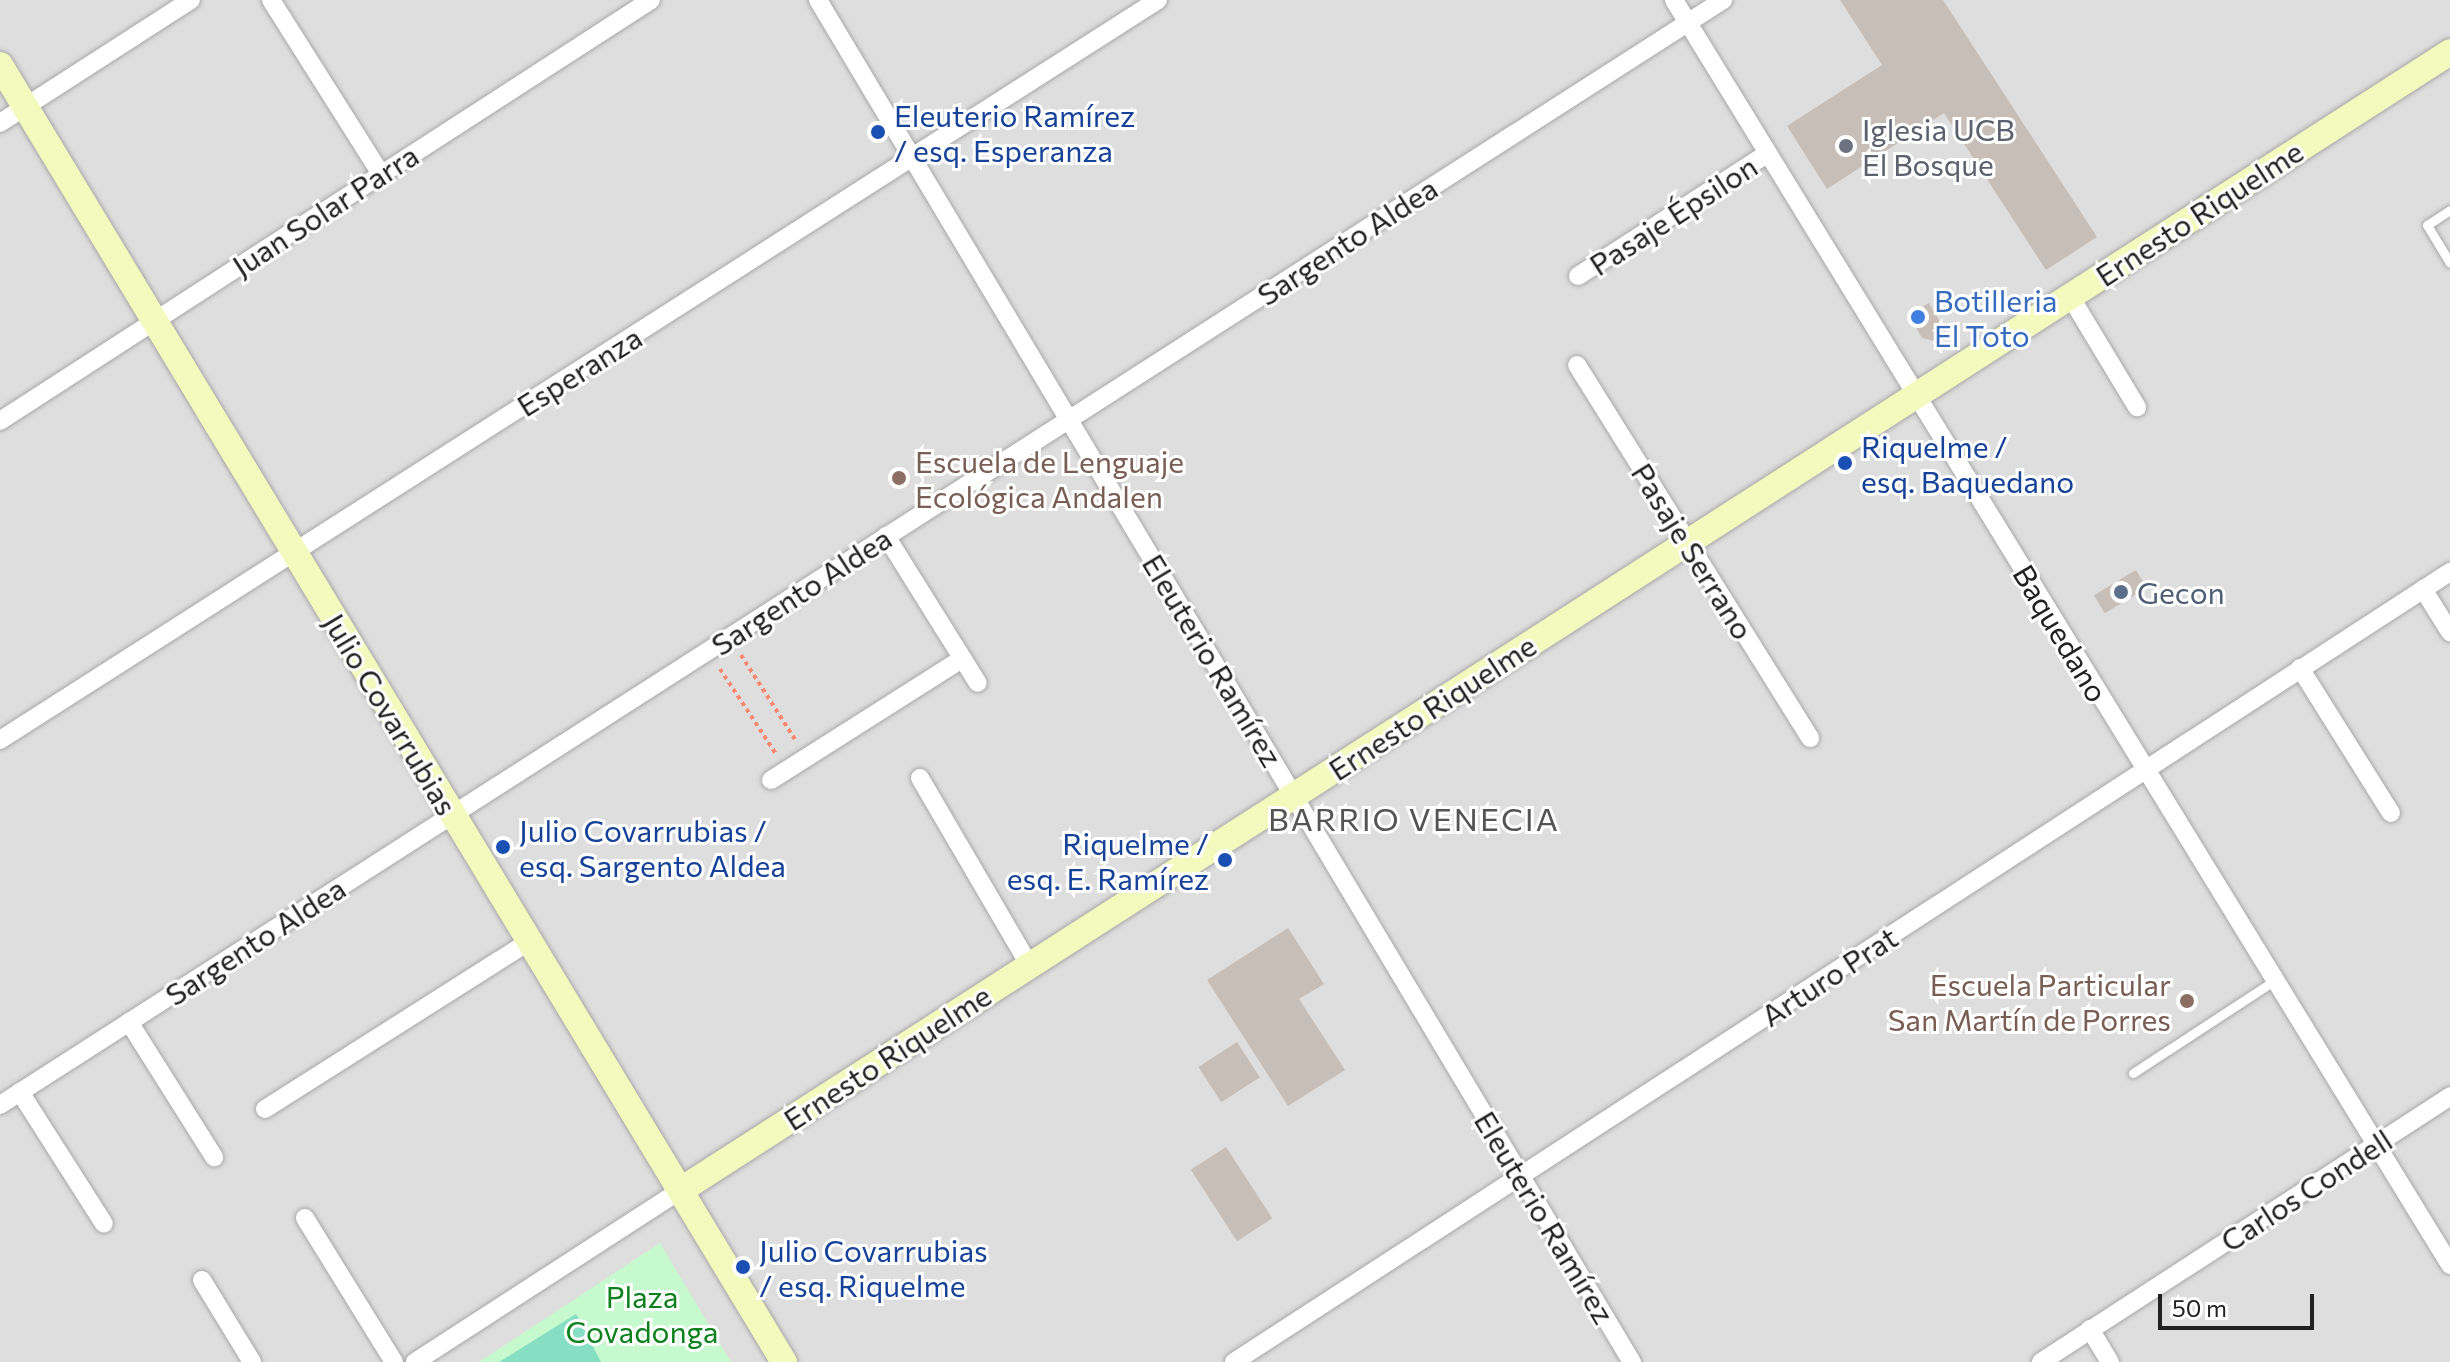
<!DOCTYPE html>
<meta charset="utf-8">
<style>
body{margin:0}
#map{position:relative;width:2450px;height:1362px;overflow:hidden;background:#f1eee7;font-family:Commissioner,sans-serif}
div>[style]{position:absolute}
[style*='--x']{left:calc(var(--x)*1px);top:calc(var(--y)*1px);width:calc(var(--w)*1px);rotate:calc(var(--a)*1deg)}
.residential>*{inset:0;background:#dfdede;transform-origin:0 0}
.park>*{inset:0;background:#c6face}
.pitch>*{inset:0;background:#86dfc3}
.building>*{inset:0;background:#c6beb7;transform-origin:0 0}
.path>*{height:4px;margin-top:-2px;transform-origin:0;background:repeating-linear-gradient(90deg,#f98870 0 4px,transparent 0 8px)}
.roads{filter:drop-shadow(0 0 2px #a8a8a8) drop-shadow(0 0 2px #a8a8a8)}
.lane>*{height:9px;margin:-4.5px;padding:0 4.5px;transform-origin:4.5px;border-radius:4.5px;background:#fff}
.street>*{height:18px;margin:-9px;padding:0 9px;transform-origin:9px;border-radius:9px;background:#fff}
.secondary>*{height:26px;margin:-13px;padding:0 13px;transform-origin:13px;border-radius:13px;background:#f2fabd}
.dots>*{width:22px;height:22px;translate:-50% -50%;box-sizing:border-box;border:4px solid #fff;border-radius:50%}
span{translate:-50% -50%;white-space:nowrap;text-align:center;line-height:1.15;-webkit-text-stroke:6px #fff;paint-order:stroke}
.transit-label{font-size:30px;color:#164399}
.left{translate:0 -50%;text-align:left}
.right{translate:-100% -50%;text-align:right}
.worship-label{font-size:30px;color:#5b616d}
.street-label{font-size:30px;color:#212121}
.shop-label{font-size:30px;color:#366cbe}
.education-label{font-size:30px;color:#785e54}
.service-label{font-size:30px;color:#4e5e75}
.park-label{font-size:30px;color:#0c811e}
.neighbourhood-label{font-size:32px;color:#545454;letter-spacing:2px}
.scale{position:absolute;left:2158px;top:1294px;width:156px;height:36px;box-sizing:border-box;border:4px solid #212121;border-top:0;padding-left:10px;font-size:24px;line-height:28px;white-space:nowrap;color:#212121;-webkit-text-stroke:6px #fff;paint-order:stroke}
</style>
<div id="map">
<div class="residential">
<i style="left:0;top:0;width:2450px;height:1362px"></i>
</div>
<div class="park">
<i style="clip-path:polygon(660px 1243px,731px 1362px,479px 1362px)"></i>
</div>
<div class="pitch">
<i style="clip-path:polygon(576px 1314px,601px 1362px,499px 1362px)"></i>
</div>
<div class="building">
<i style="clip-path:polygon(1840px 0,1943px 0,2097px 237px,2046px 270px,1944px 113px,1827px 189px,1787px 126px,1882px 65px)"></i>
<i style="clip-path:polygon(1929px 303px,1947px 334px,1935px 341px,1922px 338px,1909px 315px)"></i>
<i style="left:2136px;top:570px;width:21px;height:49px;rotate:59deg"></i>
<i style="clip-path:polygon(1288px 928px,1324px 984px,1299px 999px,1345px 1070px,1288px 1106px,1207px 980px)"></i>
<i style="left:1237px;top:1042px;width:42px;height:46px;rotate:57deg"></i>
<i style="left:1226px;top:1147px;width:85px;height:42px;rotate:57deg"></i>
</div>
<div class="path">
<i style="--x:741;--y:655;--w:102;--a:57.4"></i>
<i style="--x:720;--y:669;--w:102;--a:56.6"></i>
</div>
<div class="roads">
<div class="lane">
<i style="--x:2450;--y:210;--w:27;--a:147"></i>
<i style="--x:2427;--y:225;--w:44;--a:58.8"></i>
<i style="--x:2133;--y:1073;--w:170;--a:-33.2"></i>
</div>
<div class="street">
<i style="--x:271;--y:0;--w:206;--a:57.7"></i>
<i style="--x:818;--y:0;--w:1587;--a:59.14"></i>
<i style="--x:1674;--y:0;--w:1484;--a:58.47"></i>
<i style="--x:0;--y:123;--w:227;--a:-32.8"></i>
<i style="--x:1578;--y:276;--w:226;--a:-32.9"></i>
<i style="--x:2070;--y:296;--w:130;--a:58.9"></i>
<i style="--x:1577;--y:365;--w:440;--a:58"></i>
<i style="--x:0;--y:421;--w:775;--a:-32.89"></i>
<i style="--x:886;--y:536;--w:173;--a:58"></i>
<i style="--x:2423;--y:589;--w:51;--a:57.9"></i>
<i style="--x:2300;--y:668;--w:171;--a:57.9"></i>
<i style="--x:0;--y:740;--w:1374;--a:-32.58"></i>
<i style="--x:920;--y:778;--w:218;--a:59.7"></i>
<i style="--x:771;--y:780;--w:226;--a:-32.4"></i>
<i style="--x:129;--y:1022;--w:160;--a:57.8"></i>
<i style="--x:20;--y:1092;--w:156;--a:57.5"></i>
<i style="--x:0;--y:1105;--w:2047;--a:-32.67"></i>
<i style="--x:265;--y:1109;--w:314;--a:-32.4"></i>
<i style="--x:305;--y:1218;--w:169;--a:58.3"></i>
<i style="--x:202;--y:1280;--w:96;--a:58.6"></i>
<i style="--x:2090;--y:1329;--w:39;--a:59"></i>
<i style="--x:415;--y:1362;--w:317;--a:-32.9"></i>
<i style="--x:1234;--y:1362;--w:1450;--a:-33.01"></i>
<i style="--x:2041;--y:1362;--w:488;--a:-33"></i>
</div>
<div class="secondary">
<i style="--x:0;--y:65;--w:1516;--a:58.85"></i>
<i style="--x:681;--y:1190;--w:2103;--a:-32.75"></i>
</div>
</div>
<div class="dots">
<i style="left:878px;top:132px;background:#1a4fb4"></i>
<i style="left:1846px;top:146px;background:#6b7280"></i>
<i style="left:1918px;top:317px;background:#3f7fe0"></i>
<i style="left:1845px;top:463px;background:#1a4fb4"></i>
<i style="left:899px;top:478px;background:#8d6e63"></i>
<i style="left:2121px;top:592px;background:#5c6f8a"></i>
<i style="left:503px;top:847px;background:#1a4fb4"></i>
<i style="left:1225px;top:860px;background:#1a4fb4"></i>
<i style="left:2187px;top:1001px;background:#8d6e63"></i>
<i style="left:743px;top:1267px;background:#1a4fb4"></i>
</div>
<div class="transit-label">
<span class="left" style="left:894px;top:132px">Eleuterio Ramírez<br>/ esq. Esperanza</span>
<span class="left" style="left:1861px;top:463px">Riquelme /<br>esq. Baquedano</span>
<span class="left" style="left:519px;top:847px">Julio Covarrubias /<br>esq. Sargento Aldea</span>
<span class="right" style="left:1209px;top:860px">Riquelme /<br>esq. E. Ramírez</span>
<span class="left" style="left:759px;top:1267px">Julio Covarrubias<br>/ esq. Riquelme</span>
</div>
<div class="worship-label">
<span class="left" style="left:1862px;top:146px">Iglesia UCB<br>El Bosque</span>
</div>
<div class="street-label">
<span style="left:325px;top:210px;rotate:-33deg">Juan Solar Parra</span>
<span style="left:2199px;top:213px;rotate:-33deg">Ernesto Riquelme</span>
<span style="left:1673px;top:215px;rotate:-33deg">Pasaje Épsilon</span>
<span style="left:1347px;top:241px;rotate:-33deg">Sargento Aldea</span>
<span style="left:579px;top:371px;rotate:-32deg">Esperanza</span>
<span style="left:1693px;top:551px;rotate:58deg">Pasaje Serrano</span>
<span style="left:801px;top:591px;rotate:-33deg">Sargento Aldea</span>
<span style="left:2061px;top:633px;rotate:59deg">Baquedano</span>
<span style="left:1213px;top:660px;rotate:59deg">Eleuterio Ramírez</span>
<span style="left:1432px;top:707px;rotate:-33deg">Ernesto Riquelme</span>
<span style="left:391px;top:714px;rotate:59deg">Julio Covarrubias</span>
<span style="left:255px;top:941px;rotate:-33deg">Sargento Aldea</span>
<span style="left:1829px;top:976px;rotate:-33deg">Arturo Prat</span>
<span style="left:887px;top:1057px;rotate:-33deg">Ernesto Riquelme</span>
<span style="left:2306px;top:1190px;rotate:-33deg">Carlos Condell</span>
<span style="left:1545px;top:1217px;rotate:59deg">Eleuterio Ramírez</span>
</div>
<div class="shop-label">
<span class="left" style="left:1934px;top:317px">Botilleria<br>El Toto</span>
</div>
<div class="education-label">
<span class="left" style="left:915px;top:478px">Escuela de Lenguaje<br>Ecológica Andalen</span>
<span class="right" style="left:2171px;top:1001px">Escuela Particular<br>San Martín de Porres</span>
</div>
<div class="service-label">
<span class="left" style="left:2137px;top:592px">Gecon</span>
</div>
<div class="park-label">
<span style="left:642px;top:1313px">Plaza<br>Covadonga</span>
</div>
<div class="neighbourhood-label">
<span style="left:1414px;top:818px">BARRIO VENECIA</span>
</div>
<div class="scale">50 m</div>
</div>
